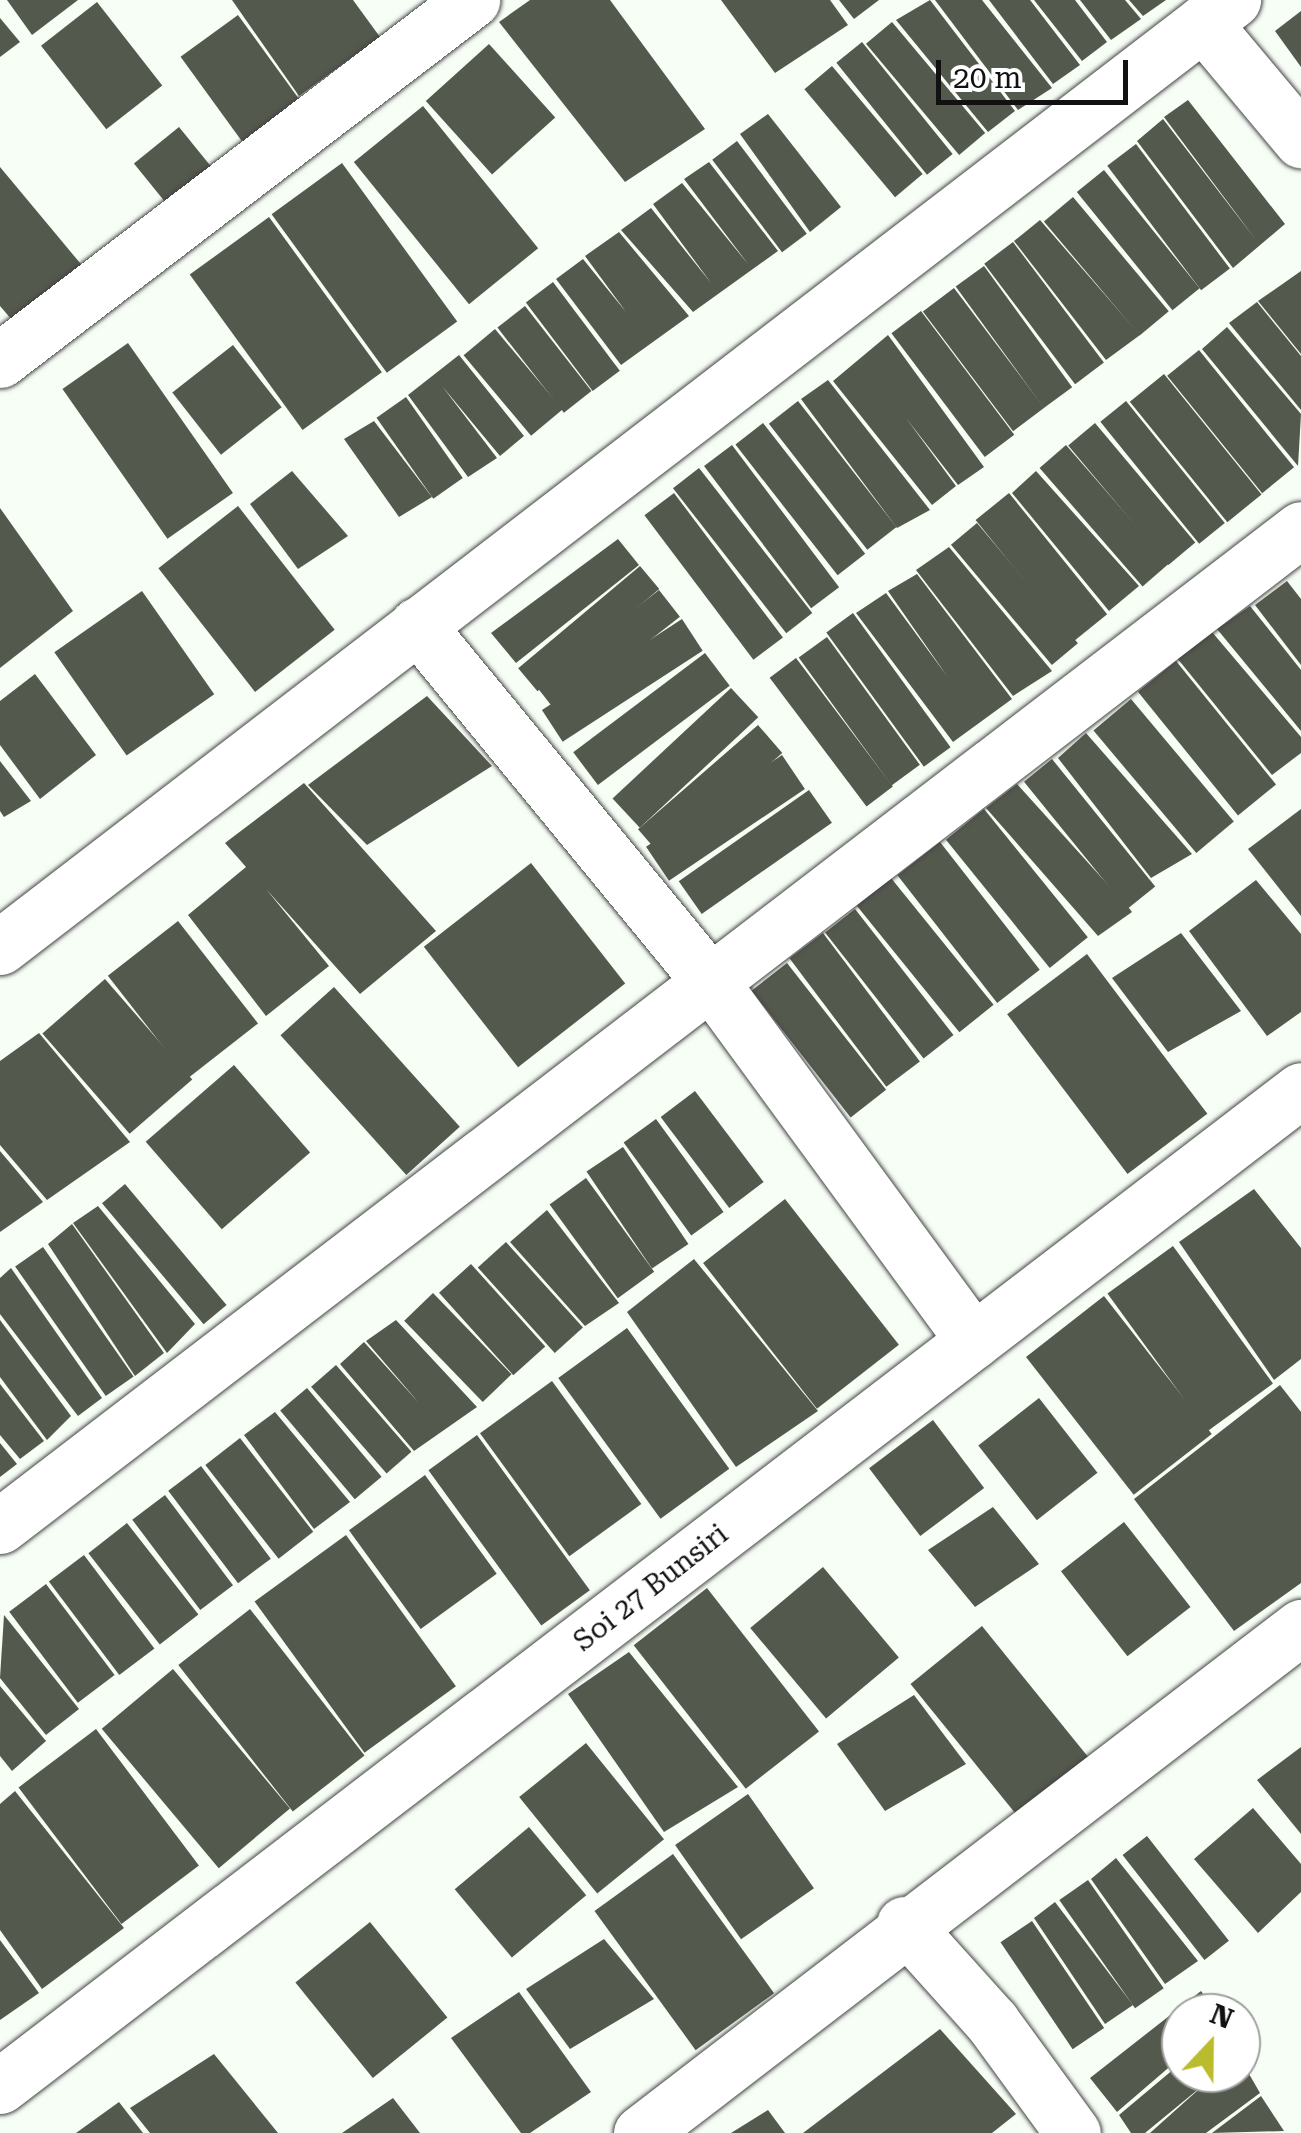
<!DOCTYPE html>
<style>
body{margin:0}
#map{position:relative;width:1301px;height:2133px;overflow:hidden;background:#f6fef5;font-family:"Roboto Serif",serif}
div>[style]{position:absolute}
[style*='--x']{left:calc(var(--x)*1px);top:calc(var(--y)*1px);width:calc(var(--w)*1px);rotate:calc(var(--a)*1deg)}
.building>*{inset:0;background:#54594d;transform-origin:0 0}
.roads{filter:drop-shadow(0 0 2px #444) drop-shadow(0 0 2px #444)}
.street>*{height:55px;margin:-27.5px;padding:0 27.5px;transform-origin:27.5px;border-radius:27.5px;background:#fff}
span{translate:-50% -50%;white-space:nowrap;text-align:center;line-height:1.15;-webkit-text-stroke:10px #fff;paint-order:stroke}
.street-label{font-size:28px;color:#111}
.north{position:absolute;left:1161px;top:1993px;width:100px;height:100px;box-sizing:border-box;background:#fff;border:2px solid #a0a0a0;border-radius:50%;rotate:22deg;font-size:28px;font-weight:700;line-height:40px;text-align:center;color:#111}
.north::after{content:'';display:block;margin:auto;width:35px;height:45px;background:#bbbb2e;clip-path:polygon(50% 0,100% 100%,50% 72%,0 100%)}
.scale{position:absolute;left:936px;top:60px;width:192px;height:45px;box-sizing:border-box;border:5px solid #111;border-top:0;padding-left:12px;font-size:30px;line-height:35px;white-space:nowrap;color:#111;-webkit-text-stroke:8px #fff;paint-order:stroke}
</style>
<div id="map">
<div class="building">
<i style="clip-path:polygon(7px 0,78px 0,32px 35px)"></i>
<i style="clip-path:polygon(232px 0,353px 0,380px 37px,299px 96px)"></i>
<i style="clip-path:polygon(530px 0,610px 0,705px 129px,625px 182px,499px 22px)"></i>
<i style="clip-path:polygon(721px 0,830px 0,848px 25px,775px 73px)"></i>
<i style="clip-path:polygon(839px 0,879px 0,854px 19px)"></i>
<i style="clip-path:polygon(930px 0,1015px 111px,988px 132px,896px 20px)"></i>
<i style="clip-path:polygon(935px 0,982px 0,1052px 88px,1018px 110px)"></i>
<i style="clip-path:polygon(989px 0,1030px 0,1080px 65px,1053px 84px)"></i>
<i style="clip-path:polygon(1034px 0,1075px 0,1107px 42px,1082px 61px)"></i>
<i style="clip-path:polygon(1080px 0,1125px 0,1141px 19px,1111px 40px)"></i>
<i style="clip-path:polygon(1129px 0,1166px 0,1143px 16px)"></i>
<i style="left:97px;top:2px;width:106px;height:71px;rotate:52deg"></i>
<i style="clip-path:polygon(1301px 11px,1301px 67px,1275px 31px)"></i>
<i style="left:238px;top:15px;width:109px;height:71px;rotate:54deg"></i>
<i style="clip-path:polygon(0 18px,20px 42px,0 57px)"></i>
<i style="left:892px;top:22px;width:145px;height:34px;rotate:50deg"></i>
<i style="left:862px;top:42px;width:144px;height:33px;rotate:51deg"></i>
<i style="left:489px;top:44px;width:99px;height:85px;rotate:48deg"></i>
<i style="left:832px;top:66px;width:141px;height:36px;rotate:50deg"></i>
<i style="clip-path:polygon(1188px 100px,1285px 224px,1233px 268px,1137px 141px,1163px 119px,1256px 240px,1164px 117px)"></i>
<i style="left:423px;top:106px;width:183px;height:89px;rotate:51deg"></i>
<i style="clip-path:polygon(768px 114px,841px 207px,810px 232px,740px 134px)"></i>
<i style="left:179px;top:127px;width:57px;height:58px;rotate:51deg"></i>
<i style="left:737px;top:141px;width:116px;height:31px;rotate:53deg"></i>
<i style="left:1136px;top:144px;width:156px;height:36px;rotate:53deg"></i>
<i style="clip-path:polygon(709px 162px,778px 251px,693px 312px,621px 230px,651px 208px,711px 283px,653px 204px,682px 183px,748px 264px,684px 179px)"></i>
<i style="left:342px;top:163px;width:196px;height:87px;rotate:54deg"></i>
<i style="clip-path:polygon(0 167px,90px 275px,18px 327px,0 306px)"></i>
<i style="left:1104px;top:170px;width:152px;height:35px;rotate:51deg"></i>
<i style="left:1073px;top:197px;width:149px;height:38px;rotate:50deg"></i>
<i style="left:269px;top:217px;width:192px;height:98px;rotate:54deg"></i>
<i style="clip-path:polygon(1040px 220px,1140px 335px,1106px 360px,1014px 241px)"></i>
<i style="clip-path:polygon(619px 232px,689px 316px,621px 365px,556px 279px,583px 259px,626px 312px,585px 256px)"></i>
<i style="left:1013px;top:242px;width:151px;height:36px;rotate:53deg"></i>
<i style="left:984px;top:266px;width:150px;height:35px;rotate:54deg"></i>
<i style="clip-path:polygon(1301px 271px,1301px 354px,1258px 301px)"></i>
<i style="left:553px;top:282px;width:111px;height:34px;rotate:53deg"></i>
<i style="left:954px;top:288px;width:150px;height:39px;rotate:53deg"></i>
<i style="clip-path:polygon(1257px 302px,1301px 356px,1301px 410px,1229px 323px)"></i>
<i style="left:525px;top:306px;width:108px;height:35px;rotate:52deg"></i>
<i style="left:921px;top:311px;width:155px;height:37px;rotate:53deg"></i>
<i style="clip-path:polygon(1227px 327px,1301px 414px,1298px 466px,1202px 349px)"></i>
<i style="left:495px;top:329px;width:105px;height:41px;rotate:50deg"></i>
<i style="clip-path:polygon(888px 335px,984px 467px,958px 485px,906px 418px,956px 486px,932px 505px,833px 381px)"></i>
<i style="left:128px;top:343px;width:183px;height:80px;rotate:55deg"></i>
<i style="left:233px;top:345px;width:79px;height:77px;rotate:52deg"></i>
<i style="left:1199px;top:350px;width:151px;height:41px;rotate:51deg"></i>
<i style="clip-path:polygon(459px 355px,524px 436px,500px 456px,442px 386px,497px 458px,468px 477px,408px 395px)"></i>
<i style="left:1164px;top:374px;width:155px;height:44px;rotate:51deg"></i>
<i style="clip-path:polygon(828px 380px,930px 510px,897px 528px,801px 399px)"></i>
<i style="left:406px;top:397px;width:99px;height:36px;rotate:55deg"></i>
<i style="left:798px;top:401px;width:160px;height:37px;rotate:52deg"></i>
<i style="left:1126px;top:401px;width:157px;height:33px;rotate:51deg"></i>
<i style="clip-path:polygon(374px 421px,432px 497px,399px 517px,344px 439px)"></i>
<i style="left:763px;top:423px;width:166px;height:35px;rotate:52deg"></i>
<i style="left:1095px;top:423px;width:156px;height:35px;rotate:50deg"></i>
<i style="left:732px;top:445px;width:178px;height:35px;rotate:53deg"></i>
<i style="left:1066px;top:445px;width:157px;height:35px;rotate:49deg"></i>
<i style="left:699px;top:468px;width:184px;height:33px;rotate:52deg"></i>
<i style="clip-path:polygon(292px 471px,348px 536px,298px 569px,250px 504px)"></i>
<i style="clip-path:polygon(1036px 471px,1139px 586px,1109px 611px,1012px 493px)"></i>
<i style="left:674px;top:493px;width:181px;height:37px;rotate:53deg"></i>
<i style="left:1009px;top:493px;width:156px;height:43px;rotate:51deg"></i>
<i style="left:238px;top:506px;width:157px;height:101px;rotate:52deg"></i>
<i style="clip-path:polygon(0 508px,73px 611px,0 668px)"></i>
<i style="left:977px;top:523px;width:157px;height:34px;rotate:50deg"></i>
<i style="clip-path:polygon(618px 539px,639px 565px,516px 663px,491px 633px)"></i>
<i style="clip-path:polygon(949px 547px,1052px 671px,1013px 696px,916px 570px)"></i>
<i style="left:640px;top:566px;width:30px;height:159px;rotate:50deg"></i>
<i style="clip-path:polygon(917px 574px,1012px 699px,953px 742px,856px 613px,886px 593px,947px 676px,888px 591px)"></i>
<i style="clip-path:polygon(1287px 581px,1301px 599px,1301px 665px,1255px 605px)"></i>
<i style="left:659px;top:590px;width:34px;height:156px;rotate:52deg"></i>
<i style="left:142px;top:591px;width:126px;height:107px;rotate:55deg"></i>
<i style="clip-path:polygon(1250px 606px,1301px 670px,1301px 731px,1217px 629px)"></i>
<i style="left:853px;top:613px;width:166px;height:33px;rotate:54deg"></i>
<i style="left:682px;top:619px;width:38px;height:167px;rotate:57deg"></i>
<i style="clip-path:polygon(1212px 632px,1301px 737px,1301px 753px,1272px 775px,1177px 658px)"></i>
<i style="left:827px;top:637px;width:158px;height:35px;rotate:54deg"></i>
<i style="left:705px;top:653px;width:41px;height:165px;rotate:53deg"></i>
<i style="left:796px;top:658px;width:161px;height:33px;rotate:53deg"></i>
<i style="left:1176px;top:661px;width:159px;height:49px;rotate:51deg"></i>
<i style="clip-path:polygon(35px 674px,96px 755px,40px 799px,0 745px,0 701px)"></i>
<i style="left:731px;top:688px;width:40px;height:162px;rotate:47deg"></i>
<i style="clip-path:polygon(427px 696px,492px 766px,367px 845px,308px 785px)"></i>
<i style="left:1131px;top:699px;width:160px;height:49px;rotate:50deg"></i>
<i style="left:758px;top:725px;width:37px;height:159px;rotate:49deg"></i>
<i style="clip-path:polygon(1086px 733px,1192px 854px,1151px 878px,1058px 758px)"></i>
<i style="left:782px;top:755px;width:41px;height:164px;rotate:56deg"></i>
<i style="left:1052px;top:759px;width:164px;height:36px;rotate:51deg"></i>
<i style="clip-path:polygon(0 761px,31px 801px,4px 817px,0 811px)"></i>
<i style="clip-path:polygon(304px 783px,436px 931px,360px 994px,266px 889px,329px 966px,266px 1016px,188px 915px,246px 867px,225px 843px)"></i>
<i style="clip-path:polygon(1017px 784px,1129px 908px,1132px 912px,1098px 936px,986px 808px)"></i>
<i style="left:809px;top:790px;width:40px;height:159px;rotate:55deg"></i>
<i style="left:984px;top:809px;width:165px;height:49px;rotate:51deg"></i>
<i style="clip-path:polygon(1301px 809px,1301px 916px,1248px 849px)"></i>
<i style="left:940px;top:842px;width:162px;height:54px;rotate:52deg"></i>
<i style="left:531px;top:863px;width:153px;height:136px;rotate:52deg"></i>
<i style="left:891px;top:878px;width:163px;height:44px;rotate:51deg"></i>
<i style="clip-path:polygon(1256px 880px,1301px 934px,1301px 1012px,1267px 1036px,1189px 931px)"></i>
<i style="left:855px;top:909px;width:160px;height:38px;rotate:52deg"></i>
<i style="left:178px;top:921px;width:130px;height:89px;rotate:52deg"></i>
<i style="left:823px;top:933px;width:161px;height:42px;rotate:53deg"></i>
<i style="clip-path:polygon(1181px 933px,1241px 1011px,1168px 1052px,1112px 978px)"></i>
<i style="left:1087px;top:954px;width:200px;height:100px;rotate:53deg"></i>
<i style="left:787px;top:963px;width:161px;height:45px;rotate:52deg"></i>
<i style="left:105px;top:979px;width:133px;height:83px;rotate:49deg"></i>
<i style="left:334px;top:987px;width:188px;height:72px;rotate:48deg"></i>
<i style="clip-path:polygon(39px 1033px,130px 1142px,47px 1200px,0 1145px,0 1061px)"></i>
<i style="left:234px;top:1065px;width:116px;height:117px;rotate:49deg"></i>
<i style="left:695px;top:1091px;width:114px;height:43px;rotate:53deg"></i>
<i style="left:656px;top:1119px;width:115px;height:40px;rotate:54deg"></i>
<i style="left:623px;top:1147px;width:117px;height:44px;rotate:56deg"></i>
<i style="clip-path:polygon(0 1151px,43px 1202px,0 1232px)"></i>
<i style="left:586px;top:1178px;width:116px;height:45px;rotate:54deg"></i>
<i style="left:125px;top:1184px;width:158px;height:30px;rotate:50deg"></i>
<i style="clip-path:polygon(1254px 1189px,1301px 1248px,1301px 1359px,1274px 1380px,1179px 1242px)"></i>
<i style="left:785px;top:1199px;width:185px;height:104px;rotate:52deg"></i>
<i style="clip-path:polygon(98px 1206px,195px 1324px,167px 1353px,73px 1223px)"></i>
<i style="clip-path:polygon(547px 1210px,619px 1303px,585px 1326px,510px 1242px)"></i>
<i style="clip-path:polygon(72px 1224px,164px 1353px,135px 1376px,48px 1244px)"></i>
<i style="left:506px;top:1242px;width:115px;height:38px;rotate:48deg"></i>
<i style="left:1173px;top:1246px;width:170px;height:81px;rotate:54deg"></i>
<i style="left:43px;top:1247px;width:158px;height:34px;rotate:55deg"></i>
<i style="clip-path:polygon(694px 1259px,818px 1411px,736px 1467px,627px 1312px)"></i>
<i style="left:471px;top:1264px;width:111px;height:43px;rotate:48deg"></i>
<i style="clip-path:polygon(11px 1268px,102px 1398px,78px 1416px,0 1314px,0 1278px)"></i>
<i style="left:433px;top:1293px;width:113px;height:40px;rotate:46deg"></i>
<i style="left:1104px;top:1296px;width:175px;height:99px;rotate:52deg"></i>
<i style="clip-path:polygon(0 1320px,71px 1416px,47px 1440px,0 1377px)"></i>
<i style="clip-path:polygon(396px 1320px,477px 1407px,414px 1451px,340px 1364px,364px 1342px,419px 1403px,366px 1341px)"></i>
<i style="left:627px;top:1328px;width:174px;height:85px;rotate:54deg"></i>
<i style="left:336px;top:1365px;width:115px;height:33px;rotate:49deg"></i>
<i style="left:552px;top:1381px;width:152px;height:89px;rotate:54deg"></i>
<i style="clip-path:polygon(0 1384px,44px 1441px,20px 1459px,0 1435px)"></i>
<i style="clip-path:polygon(1280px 1385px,1301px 1412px,1301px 1583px,1234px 1631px,1134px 1499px)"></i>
<i style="left:307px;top:1388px;width:116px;height:35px;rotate:50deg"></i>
<i style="left:1039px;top:1398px;width:95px;height:77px;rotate:52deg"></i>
<i style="clip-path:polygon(275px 1412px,350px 1502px,314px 1529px,244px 1435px)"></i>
<i style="left:933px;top:1420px;width:85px;height:80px;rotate:53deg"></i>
<i style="left:477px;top:1435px;width:192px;height:60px;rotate:54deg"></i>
<i style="left:240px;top:1438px;width:119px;height:44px;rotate:52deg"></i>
<i style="clip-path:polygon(0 1443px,17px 1464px,0 1477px)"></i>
<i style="left:201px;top:1466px;width:116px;height:41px;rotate:53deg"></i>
<i style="left:425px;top:1475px;width:122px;height:94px;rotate:54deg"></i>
<i style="left:165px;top:1495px;width:113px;height:41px;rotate:53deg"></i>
<i style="clip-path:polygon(993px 1507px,1039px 1564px,975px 1607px,928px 1550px)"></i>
<i style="left:1124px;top:1522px;width:108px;height:80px;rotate:52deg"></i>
<i style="left:127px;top:1523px;width:116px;height:49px;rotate:52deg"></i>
<i style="left:346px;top:1535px;width:187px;height:113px;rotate:54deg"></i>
<i style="left:84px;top:1555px;width:117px;height:44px;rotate:53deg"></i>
<i style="left:823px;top:1567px;width:118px;height:95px;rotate:50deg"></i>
<i style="left:46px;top:1584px;width:114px;height:46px;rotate:53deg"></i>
<i style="left:707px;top:1588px;width:182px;height:93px;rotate:52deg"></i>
<i style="left:250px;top:1609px;width:186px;height:91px;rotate:52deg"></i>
<i style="clip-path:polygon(4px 1615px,79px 1709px,46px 1735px,0 1678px)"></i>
<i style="left:982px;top:1626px;width:170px;height:92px;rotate:51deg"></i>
<i style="clip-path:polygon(629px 1652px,738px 1787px,664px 1832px,568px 1694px)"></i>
<i style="left:173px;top:1669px;width:182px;height:93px;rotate:50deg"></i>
<i style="clip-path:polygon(0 1686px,46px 1741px,12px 1771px,0 1756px)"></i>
<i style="clip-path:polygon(914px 1695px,966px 1764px,885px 1811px,837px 1744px)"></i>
<i style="left:96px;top:1729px;width:171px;height:97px;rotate:53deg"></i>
<i style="left:586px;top:1743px;width:124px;height:86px;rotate:51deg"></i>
<i style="clip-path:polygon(1301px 1747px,1301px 1834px,1257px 1780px)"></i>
<i style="clip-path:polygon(15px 1791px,124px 1928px,42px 1989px,0 1930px,0 1804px)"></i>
<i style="left:748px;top:1794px;width:115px;height:89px;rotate:55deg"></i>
<i style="clip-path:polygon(1253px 1808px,1301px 1864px,1301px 1892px,1258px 1933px,1194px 1859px)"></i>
<i style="left:529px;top:1827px;width:89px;height:97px;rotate:50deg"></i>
<i style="left:1147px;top:1836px;width:133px;height:31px;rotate:52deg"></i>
<i style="left:673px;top:1854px;width:172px;height:97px;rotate:54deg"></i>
<i style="clip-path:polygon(1116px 1858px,1198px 1961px,1165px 1984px,1091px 1879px)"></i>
<i style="left:1088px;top:1880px;width:132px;height:35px;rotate:55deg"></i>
<i style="clip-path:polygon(1055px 1902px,1133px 2005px,1105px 2024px,1034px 1918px)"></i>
<i style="left:1032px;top:1921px;width:129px;height:38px;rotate:56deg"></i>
<i style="left:370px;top:1922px;width:123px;height:96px;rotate:51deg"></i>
<i style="clip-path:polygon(604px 1939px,654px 1999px,570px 2049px,526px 1989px)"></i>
<i style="clip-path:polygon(0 1940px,39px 1993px,0 2020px)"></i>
<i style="clip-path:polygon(1201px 1991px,1217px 2013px,1181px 2013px,1181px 2057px,1117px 2112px,1090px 2078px)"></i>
<i style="clip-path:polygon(519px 1992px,591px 2092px,530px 2133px,521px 2133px,451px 2038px)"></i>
<i style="clip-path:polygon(940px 2029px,1016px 2114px,992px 2133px,803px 2133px)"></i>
<i style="clip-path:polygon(214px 2054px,278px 2133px,150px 2133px,130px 2108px)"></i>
<i style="clip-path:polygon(1241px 2060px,1260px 2093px,1206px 2133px,1150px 2133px,1207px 2082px,1145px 2133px,1131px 2133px,1119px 2115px,1181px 2063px,1181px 2073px,1241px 2073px)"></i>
<i style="clip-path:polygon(1261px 2096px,1284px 2131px,1212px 2133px)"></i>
<i style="clip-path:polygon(393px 2098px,420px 2133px,342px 2133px)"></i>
<i style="clip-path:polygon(119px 2102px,143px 2133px,76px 2133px)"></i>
<i style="clip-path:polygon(768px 2110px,785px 2133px,731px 2133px)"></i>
</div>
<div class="roads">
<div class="street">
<i style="--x:1203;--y:23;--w:153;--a:50.1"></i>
<i style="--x:0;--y:360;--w:594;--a:-37.33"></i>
<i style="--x:417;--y:625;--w:466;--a:50.6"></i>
<i style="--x:713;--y:985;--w:441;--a:53.8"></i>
<i style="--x:0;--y:947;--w:1555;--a:-37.53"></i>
<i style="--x:0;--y:1526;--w:1639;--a:-37.46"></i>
<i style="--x:904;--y:1924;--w:132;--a:48.1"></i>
<i style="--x:992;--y:2022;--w:137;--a:53.9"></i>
<i style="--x:0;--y:2086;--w:1638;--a:-37.44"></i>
<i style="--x:641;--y:2133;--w:832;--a:-37.48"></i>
</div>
</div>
<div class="street-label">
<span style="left:651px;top:1588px;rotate:-38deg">Soi 27 Bunsiri</span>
</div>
<div class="north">N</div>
<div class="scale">20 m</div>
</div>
